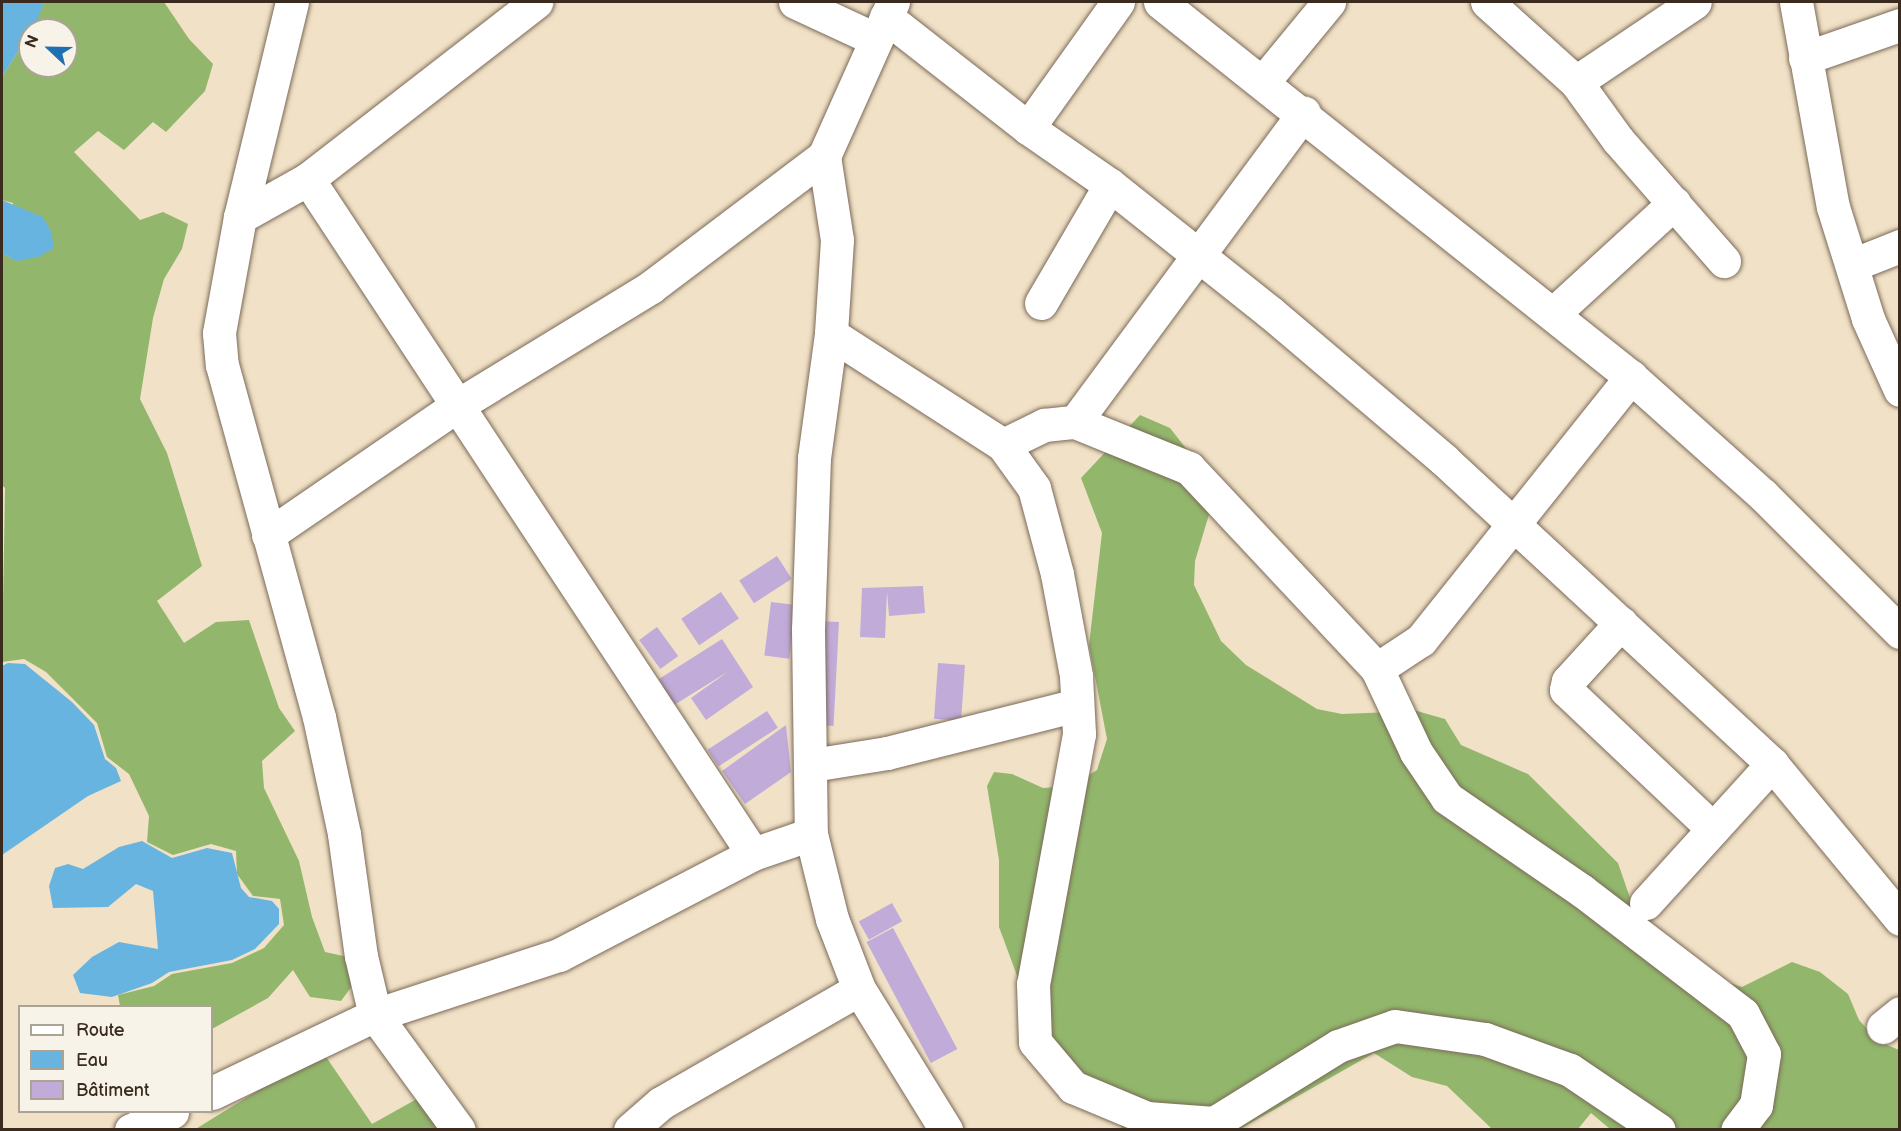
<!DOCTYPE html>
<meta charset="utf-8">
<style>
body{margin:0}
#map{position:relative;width:1901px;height:1131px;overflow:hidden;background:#f1e1c6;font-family:"Balsamiq Sans",sans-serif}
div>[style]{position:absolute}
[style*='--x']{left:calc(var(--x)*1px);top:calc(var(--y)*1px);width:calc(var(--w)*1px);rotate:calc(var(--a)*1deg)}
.forest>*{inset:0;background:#92b76c}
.water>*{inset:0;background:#67b4e0}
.building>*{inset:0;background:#c0abd9;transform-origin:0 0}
.roads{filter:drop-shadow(0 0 2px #7b6a59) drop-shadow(0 0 2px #7b6a59)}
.minor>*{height:33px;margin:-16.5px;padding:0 16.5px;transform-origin:16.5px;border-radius:16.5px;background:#fff}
span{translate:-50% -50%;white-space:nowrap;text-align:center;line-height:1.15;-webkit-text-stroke:4.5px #f7f3e8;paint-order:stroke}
.frame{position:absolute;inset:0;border:3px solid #3b2a1e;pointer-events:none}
.legend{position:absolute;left:18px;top:1005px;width:195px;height:108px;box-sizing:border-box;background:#f7f3e8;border:2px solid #aca397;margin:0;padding:8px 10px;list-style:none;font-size:18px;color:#3b2a1e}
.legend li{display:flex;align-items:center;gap:12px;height:30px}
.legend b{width:30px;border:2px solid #aca397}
.north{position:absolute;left:18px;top:18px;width:60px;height:60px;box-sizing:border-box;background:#f7f3e8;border:2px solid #aca397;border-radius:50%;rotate:292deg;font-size:16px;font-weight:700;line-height:24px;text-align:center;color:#3b2a1e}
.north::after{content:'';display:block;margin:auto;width:21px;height:27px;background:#1f6fb2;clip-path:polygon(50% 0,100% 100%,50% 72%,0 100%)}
</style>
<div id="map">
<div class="forest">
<i style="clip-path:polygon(44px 2px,164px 2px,189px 39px,213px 64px,205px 91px,166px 132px,153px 122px,124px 150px,98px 131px,74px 152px,140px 220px,163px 212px,188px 224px,182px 249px,164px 279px,153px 318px,140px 399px,167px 453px,202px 566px,157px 601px,184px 643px,216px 622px,249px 620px,279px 708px,295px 731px,262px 761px,264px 788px,299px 861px,312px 917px,325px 952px,348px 957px,355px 982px,341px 1001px,310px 997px,293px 970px,268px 998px,212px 1029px,212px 1006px,120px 1006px,118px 995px,154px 986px,172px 974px,232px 963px,264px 948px,284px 925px,280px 899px,253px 896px,237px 874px,236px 851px,211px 844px,173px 855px,147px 842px,149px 816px,129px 774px,107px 757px,97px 723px,46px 672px,24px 659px,2px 662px,5px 488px,2px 485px,2px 253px,17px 261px,13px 203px,2px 200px,2px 77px,30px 32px,30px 66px,66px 66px,66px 30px,31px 30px)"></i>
<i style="clip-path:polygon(1140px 415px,1170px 428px,1217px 488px,1195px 561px,1194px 585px,1221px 641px,1246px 665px,1317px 709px,1342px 714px,1417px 711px,1445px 719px,1461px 745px,1528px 774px,1618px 863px,1638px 921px,1705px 975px,1742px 987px,1792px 962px,1820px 972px,1848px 994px,1859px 1020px,1878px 1041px,1899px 1050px,1899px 1129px,1610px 1129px,1591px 1113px,1578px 1129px,1492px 1129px,1447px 1086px,1412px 1077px,1374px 1053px,1240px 1129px,1123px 1129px,1029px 1008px,999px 927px,999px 860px,987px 786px,994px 772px,1012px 774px,1043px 788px,1072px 786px,1097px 770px,1107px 739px,1089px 645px,1102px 533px,1081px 478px)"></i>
<i style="clip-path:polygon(322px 1051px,372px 1124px,424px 1095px,451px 1130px,194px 1130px)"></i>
</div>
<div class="water">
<i style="clip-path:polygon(2px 2px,44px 2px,37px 21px,2px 77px)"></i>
<i style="clip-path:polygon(2px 200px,43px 217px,51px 231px,54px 248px,38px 257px,16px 261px,2px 253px)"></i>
<i style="clip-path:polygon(8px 663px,25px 664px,72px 702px,94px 725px,105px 759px,116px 768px,121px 781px,88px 796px,2px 855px,2px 666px)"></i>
<i style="clip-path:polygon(142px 841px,172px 858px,207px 848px,232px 853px,241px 888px,249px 897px,272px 901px,279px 909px,279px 924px,255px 949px,232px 960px,169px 972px,152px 983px,112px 997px,80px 993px,73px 975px,92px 957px,119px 942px,158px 949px,153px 891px,136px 884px,108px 907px,53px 908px,49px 886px,55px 868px,68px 864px,83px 869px,119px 847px)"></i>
</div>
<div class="building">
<i style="left:777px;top:556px;width:27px;height:45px;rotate:57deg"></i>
<i style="clip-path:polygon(923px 586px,925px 613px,889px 616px,887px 592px,885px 638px,860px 637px,862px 588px)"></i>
<i style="left:721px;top:592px;width:32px;height:48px;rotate:56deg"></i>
<i style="left:771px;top:602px;width:25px;height:54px;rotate:7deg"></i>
<i style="left:818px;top:621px;width:21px;height:104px;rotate:3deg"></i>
<i style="left:657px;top:627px;width:36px;height:22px;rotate:54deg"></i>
<i style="clip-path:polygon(722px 639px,753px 687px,706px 720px,691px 698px,729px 671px,674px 705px,659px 679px)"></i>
<i style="left:938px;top:663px;width:27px;height:56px;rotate:4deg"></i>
<i style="left:767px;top:711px;width:20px;height:71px;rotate:57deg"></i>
<i style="clip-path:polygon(786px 725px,791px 772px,745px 804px,722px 771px)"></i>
<i style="left:892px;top:903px;width:21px;height:38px;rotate:61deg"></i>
<i style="left:893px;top:928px;width:137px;height:30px;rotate:62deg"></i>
</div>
<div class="roads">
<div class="minor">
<i style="--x:292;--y:2;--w:221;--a:103.6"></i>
<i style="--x:240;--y:217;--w:118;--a:100.3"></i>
<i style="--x:219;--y:333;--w:32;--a:85"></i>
<i style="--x:222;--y:365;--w:365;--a:74.6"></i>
<i style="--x:319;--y:717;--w:120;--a:77.9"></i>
<i style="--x:344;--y:834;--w:123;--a:82.1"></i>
<i style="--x:361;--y:956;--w:61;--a:76.7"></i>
<i style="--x:375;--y:1015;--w:142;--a:53.9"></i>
<i style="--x:795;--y:2;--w:88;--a:24.8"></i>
<i style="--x:893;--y:2;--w:169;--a:114.1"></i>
<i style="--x:824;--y:156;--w:85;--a:81.2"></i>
<i style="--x:837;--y:240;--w:94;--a:93.7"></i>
<i style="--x:831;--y:334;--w:125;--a:97.8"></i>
<i style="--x:814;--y:458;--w:171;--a:92"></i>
<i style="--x:808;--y:629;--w:205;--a:89.2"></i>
<i style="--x:811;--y:834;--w:88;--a:76.1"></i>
<i style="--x:832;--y:919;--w:75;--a:68.9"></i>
<i style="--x:859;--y:989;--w:166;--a:58.3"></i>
<i style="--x:1160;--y:2;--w:602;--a:38.53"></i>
<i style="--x:1631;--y:377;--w:177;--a:41.8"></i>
<i style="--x:1763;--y:495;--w:194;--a:45"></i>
<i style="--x:1487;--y:2;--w:120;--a:42"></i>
<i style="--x:1576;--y:82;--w:72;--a:54.1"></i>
<i style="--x:1618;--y:140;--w:161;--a:48.8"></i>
<i style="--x:1796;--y:2;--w:208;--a:79.8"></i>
<i style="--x:1833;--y:207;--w:117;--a:72.6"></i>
<i style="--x:1868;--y:319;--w:78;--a:65.7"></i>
<i style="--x:886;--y:17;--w:180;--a:38"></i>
<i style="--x:1028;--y:128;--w:100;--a:34.8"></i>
<i style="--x:1110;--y:185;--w:206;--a:38.5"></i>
<i style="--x:1271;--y:313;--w:226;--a:40.3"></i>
<i style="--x:1443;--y:459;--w:449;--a:42.8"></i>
<i style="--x:1772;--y:764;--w:201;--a:50.4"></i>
<i style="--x:1805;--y:58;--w:101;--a:-19.2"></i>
<i style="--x:1263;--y:82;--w:104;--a:-50.5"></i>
<i style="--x:1576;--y:82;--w:143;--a:-33.9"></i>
<i style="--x:1028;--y:128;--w:155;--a:-54.5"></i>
<i style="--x:308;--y:179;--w:808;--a:56.6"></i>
<i style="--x:240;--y:217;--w:78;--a:-29.2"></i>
<i style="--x:308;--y:179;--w:289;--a:-37.8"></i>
<i style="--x:1852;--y:265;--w:52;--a:-21.6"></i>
<i style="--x:1041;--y:303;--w:137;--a:-59.7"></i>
<i style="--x:1554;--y:313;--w:163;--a:-42.5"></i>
<i style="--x:831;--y:334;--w:205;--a:32.8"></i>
<i style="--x:1003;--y:445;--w:53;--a:54.2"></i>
<i style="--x:1034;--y:488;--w:89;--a:75"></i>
<i style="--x:1057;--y:574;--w:104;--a:79.4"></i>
<i style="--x:1076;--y:676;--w:58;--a:87"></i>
<i style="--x:1079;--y:734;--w:254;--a:100.4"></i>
<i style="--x:1033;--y:984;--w:58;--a:88"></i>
<i style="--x:1035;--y:1042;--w:59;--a:49.8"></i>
<i style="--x:1073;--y:1087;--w:80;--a:22.7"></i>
<i style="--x:1147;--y:1118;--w:67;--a:4.3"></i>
<i style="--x:1214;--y:1123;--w:146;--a:-31.8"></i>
<i style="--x:1338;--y:1046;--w:60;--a:-19.3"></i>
<i style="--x:1395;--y:1026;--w:91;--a:8.2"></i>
<i style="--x:1485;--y:1039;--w:90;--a:20"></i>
<i style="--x:1570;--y:1070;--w:107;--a:34"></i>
<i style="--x:1075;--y:422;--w:385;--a:-53.5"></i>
<i style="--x:1003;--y:445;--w:46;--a:-26"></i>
<i style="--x:1044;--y:425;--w:31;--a:-6"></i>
<i style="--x:1075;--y:422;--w:123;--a:22"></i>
<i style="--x:1189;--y:468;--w:275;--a:46.9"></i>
<i style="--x:1377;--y:669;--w:92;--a:64.8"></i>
<i style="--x:1416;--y:752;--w:55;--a:56"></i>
<i style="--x:1447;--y:798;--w:163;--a:34.5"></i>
<i style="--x:1581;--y:890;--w:204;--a:37.4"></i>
<i style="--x:1743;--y:1014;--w:45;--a:62.3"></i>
<i style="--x:1764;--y:1054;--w:52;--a:98.9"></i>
<i style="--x:1756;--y:1105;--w:31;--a:127"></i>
<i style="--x:268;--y:535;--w:230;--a:-34.4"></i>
<i style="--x:458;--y:405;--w:226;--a:-31.4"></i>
<i style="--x:651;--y:287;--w:217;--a:-37.1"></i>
<i style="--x:1621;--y:623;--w:79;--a:132.4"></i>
<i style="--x:1568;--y:681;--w:9;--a:103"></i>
<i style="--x:1566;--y:690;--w:202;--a:43.4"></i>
<i style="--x:1377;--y:669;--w:53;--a:-33.4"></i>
<i style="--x:1421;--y:640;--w:337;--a:-51.4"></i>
<i style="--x:812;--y:765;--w:76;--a:-9.1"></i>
<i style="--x:887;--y:753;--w:196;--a:-14.2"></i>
<i style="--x:1646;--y:903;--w:188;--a:-47.8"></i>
<i style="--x:1883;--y:1027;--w:22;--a:-39"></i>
<i style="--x:212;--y:1093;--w:181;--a:-25.6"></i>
<i style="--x:375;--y:1015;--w:194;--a:-18.1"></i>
<i style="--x:559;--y:955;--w:219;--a:-27.5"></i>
<i style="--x:753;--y:854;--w:61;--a:-19"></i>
<i style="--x:131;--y:1130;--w:45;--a:-23.7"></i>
<i style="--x:630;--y:1130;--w:41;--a:-41.1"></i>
<i style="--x:661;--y:1103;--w:228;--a:-29.9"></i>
</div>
</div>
<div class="frame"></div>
<ul class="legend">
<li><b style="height:8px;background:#fff"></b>Route</li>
<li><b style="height:16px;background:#67b4e0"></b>Eau</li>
<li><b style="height:16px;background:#c0abd9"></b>Bâtiment</li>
</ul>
<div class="north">N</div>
</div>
